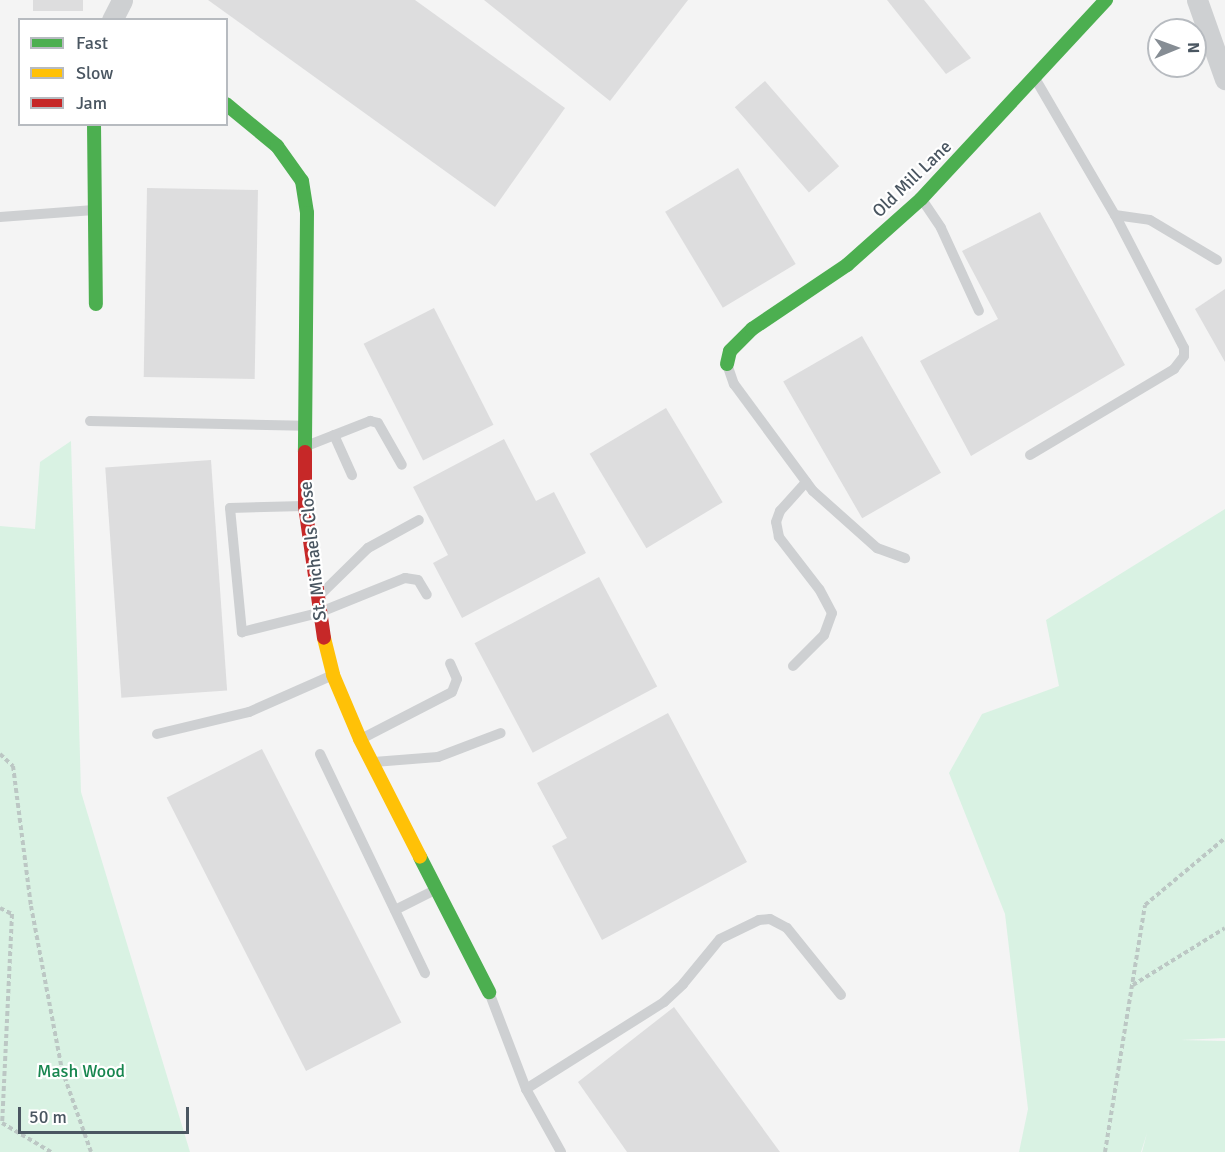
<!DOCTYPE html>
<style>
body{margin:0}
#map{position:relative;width:1225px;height:1152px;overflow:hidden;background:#f4f4f4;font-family:Signika,sans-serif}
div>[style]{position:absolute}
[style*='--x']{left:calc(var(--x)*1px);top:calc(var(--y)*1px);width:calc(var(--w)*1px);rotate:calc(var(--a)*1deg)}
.green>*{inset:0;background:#d9f2e3}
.building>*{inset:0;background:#ddddde;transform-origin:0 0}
.path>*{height:4px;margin-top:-2px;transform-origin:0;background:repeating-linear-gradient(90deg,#bcc7c4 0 4.5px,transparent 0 7.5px)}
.lane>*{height:10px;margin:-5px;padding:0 5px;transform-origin:5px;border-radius:5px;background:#ced0d2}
.street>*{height:21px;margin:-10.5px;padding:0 10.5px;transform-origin:10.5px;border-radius:10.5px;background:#ced0d2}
.fast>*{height:14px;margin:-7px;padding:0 7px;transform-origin:7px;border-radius:7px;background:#4caf50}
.slow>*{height:14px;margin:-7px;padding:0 7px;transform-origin:7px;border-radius:7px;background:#ffc107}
.jam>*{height:14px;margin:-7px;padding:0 7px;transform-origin:7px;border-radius:7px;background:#c62828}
span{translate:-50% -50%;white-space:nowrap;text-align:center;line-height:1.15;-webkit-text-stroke:4.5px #fff;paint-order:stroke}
.street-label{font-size:18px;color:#4a5661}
.park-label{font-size:18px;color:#17864f}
.legend{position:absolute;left:18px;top:18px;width:210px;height:108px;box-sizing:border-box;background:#fff;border:2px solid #b7bbc0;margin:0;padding:8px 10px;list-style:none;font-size:18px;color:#4a5661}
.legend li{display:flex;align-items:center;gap:12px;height:30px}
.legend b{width:30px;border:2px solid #b7bbc0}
.north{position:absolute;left:1147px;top:18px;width:60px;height:60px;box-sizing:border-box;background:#fff;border:2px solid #b7bbc0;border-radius:50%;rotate:89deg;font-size:16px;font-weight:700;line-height:24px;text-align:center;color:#4a5661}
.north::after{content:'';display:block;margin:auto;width:21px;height:27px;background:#868d94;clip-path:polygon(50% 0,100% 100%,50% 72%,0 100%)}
.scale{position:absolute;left:18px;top:1107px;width:171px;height:27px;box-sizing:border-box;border:3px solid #4a5661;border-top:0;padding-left:8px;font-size:18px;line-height:21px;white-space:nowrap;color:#4a5661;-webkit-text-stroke:4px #fff;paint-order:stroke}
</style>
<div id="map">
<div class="green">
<i style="clip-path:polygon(71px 441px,81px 792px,190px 1152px,0 1152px,0 526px,35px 529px,40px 462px)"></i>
<i style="clip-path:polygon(1225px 509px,1225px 1038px,1181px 1040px,1225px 1041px,1225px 1152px,1142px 1152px,1147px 1133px,1141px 1152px,1019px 1152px,1028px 1109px,1005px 914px,949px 773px,982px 714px,1059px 686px,1046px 620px)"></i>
</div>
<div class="building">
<i style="left:33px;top:0;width:50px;height:11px"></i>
<i style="clip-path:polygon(208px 0,415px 0,565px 108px,495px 207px)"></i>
<i style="clip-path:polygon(484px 0,688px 0,610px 101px)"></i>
<i style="clip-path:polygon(887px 0,924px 0,971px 58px,946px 74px)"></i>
<i style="left:765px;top:81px;width:113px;height:40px;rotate:49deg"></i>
<i style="left:738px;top:168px;width:112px;height:85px;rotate:59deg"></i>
<i style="left:147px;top:188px;width:111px;height:189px;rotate:1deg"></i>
<i style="clip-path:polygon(1040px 212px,1125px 365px,971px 456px,920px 361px,998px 319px,962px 251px)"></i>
<i style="clip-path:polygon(1225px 289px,1225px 362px,1195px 309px)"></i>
<i style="left:434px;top:308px;width:131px;height:79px;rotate:63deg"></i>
<i style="left:862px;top:336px;width:158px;height:91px;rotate:60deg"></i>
<i style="left:666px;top:408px;width:110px;height:89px;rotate:59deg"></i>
<i style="clip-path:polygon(504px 439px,536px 501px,554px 492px,586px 553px,462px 618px,433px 563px,448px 555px,413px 487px)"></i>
<i style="left:211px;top:460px;width:231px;height:106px;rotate:86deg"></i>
<i style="left:599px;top:577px;width:124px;height:141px;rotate:62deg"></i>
<i style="clip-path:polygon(668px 713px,747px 862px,602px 940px,552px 846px,567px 838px,537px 783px)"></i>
<i style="left:262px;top:749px;width:307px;height:107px;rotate:63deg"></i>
<i style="clip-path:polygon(674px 1007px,780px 1152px,627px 1152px,578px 1082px)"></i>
</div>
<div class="path">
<i style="--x:0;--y:754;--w:18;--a:43"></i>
<i style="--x:13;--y:766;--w:141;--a:82.7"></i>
<i style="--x:31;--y:906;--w:167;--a:79.3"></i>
<i style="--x:62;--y:1070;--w:87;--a:70.5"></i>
<i style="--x:0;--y:908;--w:13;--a:27"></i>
<i style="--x:12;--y:914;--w:209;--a:92.7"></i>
<i style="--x:2;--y:1123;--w:57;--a:30.6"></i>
<i style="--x:1133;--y:985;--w:108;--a:-31.8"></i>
<i style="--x:1105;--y:1152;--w:250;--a:-80.8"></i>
<i style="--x:1145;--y:905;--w:104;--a:-39.9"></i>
</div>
<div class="lane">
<i style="--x:1036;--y:80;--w:156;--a:59.7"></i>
<i style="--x:1115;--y:215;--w:35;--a:8"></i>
<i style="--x:1150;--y:220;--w:78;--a:30.8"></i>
<i style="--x:923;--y:201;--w:32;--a:56"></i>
<i style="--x:941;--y:228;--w:91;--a:65.4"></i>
<i style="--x:0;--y:217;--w:94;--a:-4.3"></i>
<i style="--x:728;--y:367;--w:18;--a:71"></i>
<i style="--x:734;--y:384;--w:133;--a:53.6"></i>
<i style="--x:813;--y:491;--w:86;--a:41.7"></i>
<i style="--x:877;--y:548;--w:30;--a:20"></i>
<i style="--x:90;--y:421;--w:214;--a:1.3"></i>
<i style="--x:334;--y:435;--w:44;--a:65.8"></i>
<i style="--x:309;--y:445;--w:66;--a:-21.5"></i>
<i style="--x:370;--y:421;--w:8;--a:14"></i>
<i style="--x:378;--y:423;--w:48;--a:60.3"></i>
<i style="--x:1030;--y:455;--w:168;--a:-30.8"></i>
<i style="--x:1174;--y:369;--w:16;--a:-52"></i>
<i style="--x:1184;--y:356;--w:8;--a:-90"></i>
<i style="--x:1184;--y:348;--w:150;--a:-117.4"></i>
<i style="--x:304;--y:506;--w:74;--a:178.5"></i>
<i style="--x:230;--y:508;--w:125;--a:84.5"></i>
<i style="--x:242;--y:632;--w:78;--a:-14"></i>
<i style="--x:318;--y:613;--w:94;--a:-21.9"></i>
<i style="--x:405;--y:578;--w:13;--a:9"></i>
<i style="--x:418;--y:580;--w:17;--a:59"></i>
<i style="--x:320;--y:595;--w:67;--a:-44.4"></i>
<i style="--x:368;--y:548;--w:58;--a:-28.8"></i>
<i style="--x:793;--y:666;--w:44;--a:-45"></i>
<i style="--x:824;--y:635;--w:23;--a:-70"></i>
<i style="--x:832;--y:613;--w:27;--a:-118"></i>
<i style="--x:819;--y:589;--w:66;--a:-127.6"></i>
<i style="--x:779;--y:537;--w:15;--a:-101"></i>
<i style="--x:776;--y:522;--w:12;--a:-70"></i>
<i style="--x:780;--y:511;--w:39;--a:-48"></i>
<i style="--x:157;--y:734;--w:95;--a:-13.4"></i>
<i style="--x:249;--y:712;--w:92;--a:-23.8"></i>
<i style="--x:361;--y:739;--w:102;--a:-27.3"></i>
<i style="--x:452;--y:692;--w:14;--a:-69"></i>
<i style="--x:457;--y:679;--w:17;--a:-114"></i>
<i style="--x:320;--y:754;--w:243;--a:64.4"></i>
<i style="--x:374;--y:762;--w:64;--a:-4.5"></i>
<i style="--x:438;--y:757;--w:67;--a:-20.9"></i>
<i style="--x:395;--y:910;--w:45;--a:-26.6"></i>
<i style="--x:489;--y:992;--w:104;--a:69.1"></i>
<i style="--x:526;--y:1089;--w:72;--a:60.9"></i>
<i style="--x:526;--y:1089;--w:163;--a:-32.2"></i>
<i style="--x:664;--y:1002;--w:26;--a:-43"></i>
<i style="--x:683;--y:984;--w:58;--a:-50.6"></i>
<i style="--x:720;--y:939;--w:43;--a:-26"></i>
<i style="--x:759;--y:920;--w:11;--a:-5"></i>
<i style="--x:770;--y:919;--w:19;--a:28"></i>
<i style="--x:787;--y:928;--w:86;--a:51.1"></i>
</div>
<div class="street">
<i style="--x:1197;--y:0;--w:84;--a:70.5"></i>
<i style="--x:112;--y:20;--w:22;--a:-63"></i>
</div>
<div class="fast">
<i style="--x:226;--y:104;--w:66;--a:39.5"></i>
<i style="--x:277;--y:146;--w:43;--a:54.5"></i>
<i style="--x:302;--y:181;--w:32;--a:81"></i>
<i style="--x:307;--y:213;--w:239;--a:90.5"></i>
<i style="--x:94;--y:124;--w:180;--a:89.4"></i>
<i style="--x:727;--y:364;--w:13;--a:-77"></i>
<i style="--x:730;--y:351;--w:31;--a:-45"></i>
<i style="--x:752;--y:329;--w:115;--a:-34"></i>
<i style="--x:847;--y:265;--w:99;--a:-41.7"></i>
<i style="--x:921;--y:199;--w:272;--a:-47.1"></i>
<i style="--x:420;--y:857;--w:152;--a:62.9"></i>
</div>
<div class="slow">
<i style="--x:324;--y:638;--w:38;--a:76"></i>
<i style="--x:333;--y:675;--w:69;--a:67.1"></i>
<i style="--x:360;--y:739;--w:132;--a:63"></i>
</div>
<div class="jam">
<i style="--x:305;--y:452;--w:54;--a:90"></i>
<i style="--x:305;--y:506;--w:133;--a:81.8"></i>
</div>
<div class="street-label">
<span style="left:912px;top:179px;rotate:-44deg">Old Mill Lane</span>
<span style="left:313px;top:551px;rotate:-96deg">St. Michaels Close</span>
</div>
<div class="park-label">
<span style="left:81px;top:1071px">Mash Wood</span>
</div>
<ul class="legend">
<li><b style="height:8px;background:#4caf50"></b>Fast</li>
<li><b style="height:8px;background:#ffc107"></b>Slow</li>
<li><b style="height:8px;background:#c62828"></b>Jam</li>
</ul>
<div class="north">N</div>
<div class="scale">50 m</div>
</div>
